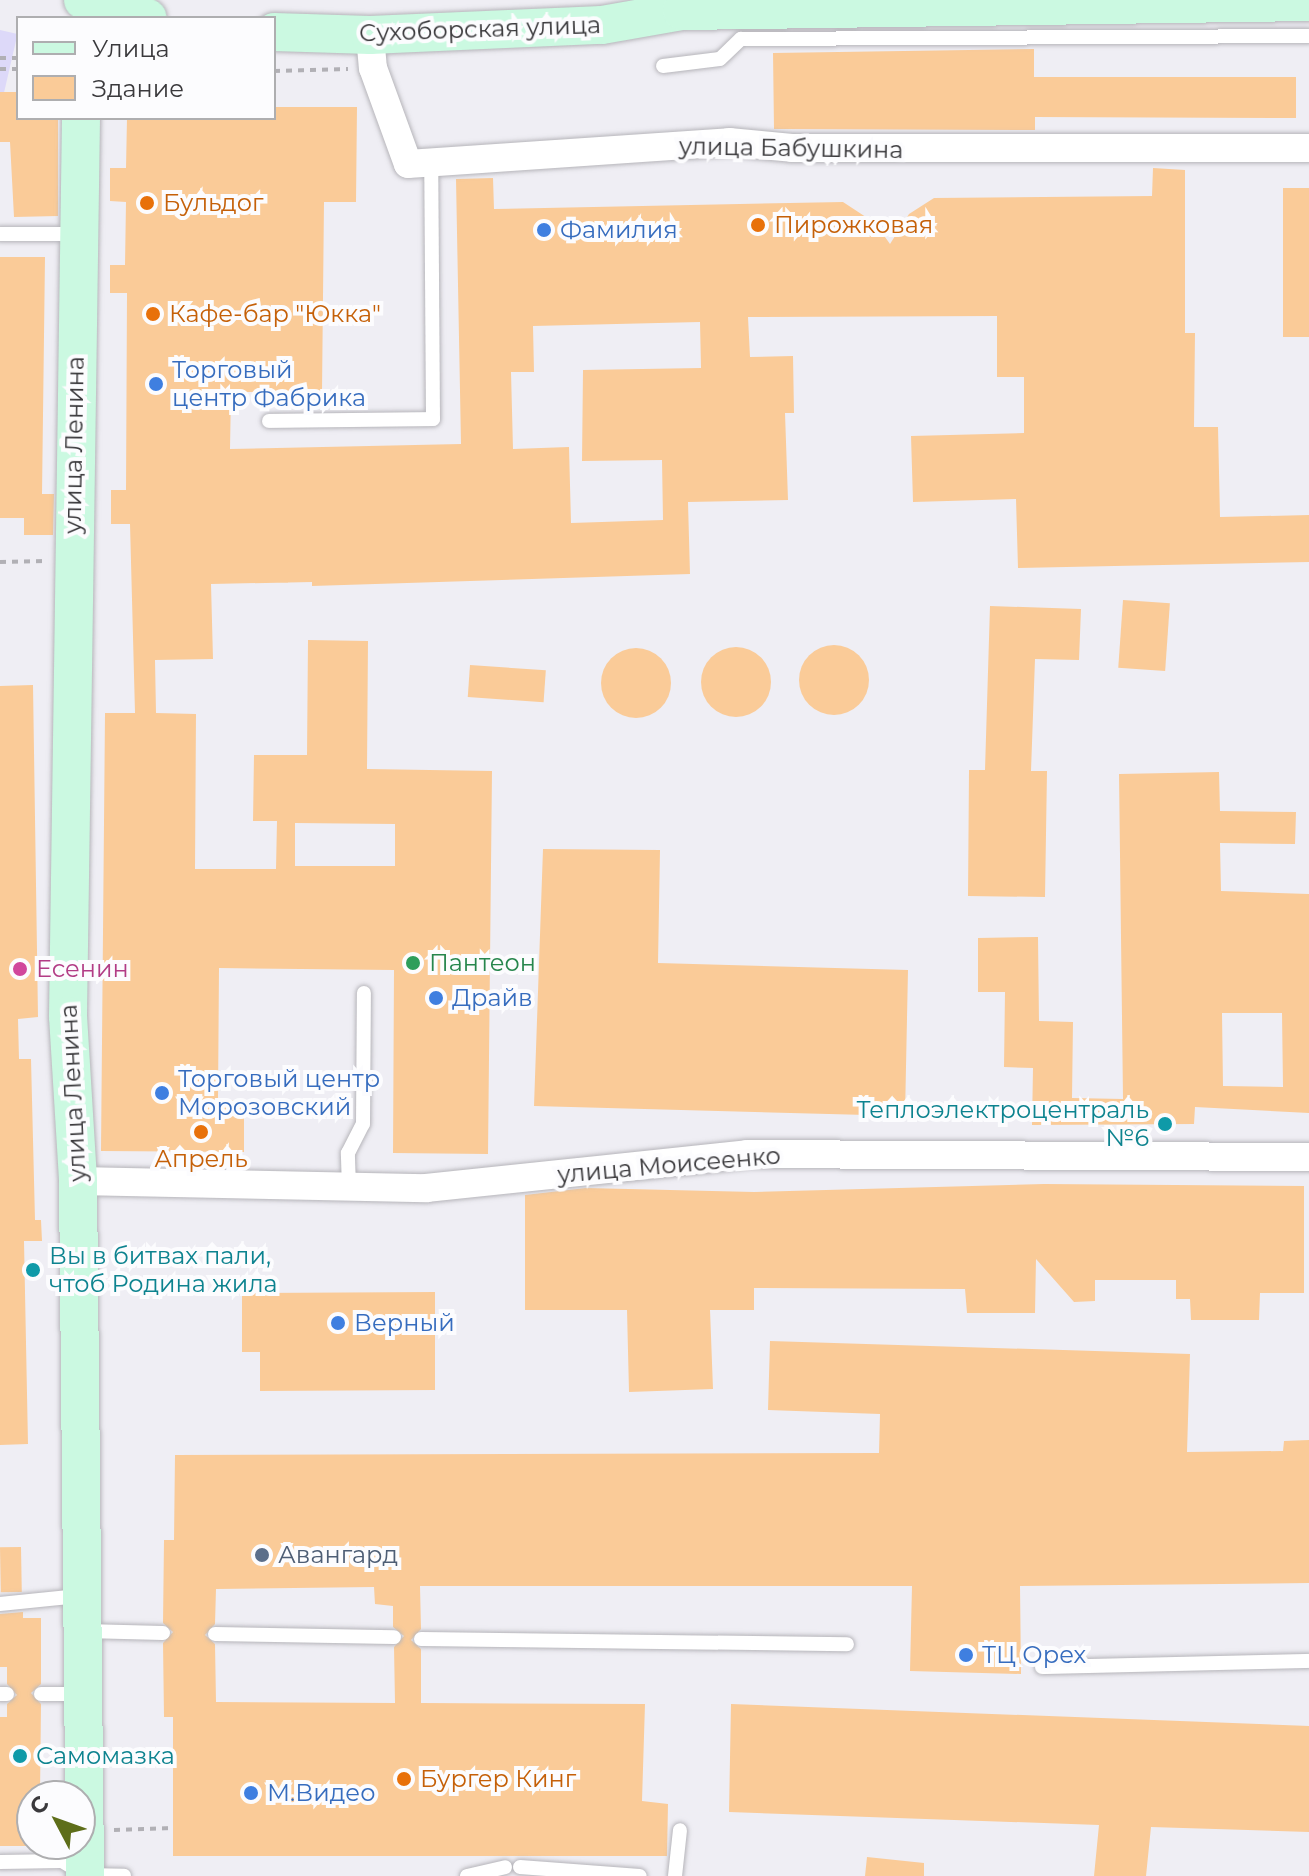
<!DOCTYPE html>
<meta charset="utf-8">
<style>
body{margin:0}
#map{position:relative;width:1309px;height:1876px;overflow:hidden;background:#efeef4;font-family:Montserrat,sans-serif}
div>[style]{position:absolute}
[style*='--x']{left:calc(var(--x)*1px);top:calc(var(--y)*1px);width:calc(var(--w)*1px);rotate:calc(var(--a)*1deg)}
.green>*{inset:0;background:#ddd9f9;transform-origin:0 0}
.building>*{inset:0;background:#facb98;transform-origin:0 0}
.round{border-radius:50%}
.path>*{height:4px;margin-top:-2px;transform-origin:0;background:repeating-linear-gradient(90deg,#b1b0b5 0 6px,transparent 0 12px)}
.roads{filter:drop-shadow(0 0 2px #b6b5ba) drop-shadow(0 0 2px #b6b5ba)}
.service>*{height:14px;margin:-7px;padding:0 7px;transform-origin:7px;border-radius:7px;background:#fff}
.minor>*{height:28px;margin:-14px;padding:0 14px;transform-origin:14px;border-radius:14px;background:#fff}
.secondary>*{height:38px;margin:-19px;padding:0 19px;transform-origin:19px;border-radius:19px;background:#cbf9e1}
.dots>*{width:22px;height:22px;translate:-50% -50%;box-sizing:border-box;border:4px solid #fcfcfe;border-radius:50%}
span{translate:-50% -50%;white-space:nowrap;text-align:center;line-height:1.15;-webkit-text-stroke:8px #fcfcfe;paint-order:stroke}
.street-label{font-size:24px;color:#3a393c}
.food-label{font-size:24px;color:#c56008}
.left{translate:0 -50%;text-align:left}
.shop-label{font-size:24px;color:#366cbe}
.leisure-label{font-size:24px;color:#27864d}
.hotel-label{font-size:24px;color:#b23c85}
.culture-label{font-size:24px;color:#0d838f}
.right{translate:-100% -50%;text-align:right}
.service-label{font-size:24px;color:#4e5e75}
.legend{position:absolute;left:16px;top:16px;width:260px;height:104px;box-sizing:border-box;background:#fcfcfe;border:2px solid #aeaeb0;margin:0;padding:10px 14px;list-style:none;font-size:24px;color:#3a393c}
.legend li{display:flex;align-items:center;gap:16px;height:40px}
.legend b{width:40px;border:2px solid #aeaeb0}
.north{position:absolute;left:16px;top:1780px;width:80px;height:80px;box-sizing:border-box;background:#fcfcfe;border:2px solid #aeaeb0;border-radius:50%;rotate:311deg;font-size:22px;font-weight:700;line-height:32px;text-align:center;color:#3a393c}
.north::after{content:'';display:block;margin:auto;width:28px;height:36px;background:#5e6e1a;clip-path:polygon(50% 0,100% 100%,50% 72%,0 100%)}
</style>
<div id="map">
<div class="green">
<i style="left:0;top:30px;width:18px;height:62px;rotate:13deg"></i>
</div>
<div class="building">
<i style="clip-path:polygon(1034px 49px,1034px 77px,1296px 77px,1296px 118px,1035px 117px,1035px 130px,774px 129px,773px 53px)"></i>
<i style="clip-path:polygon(0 92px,18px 92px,18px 118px,58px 118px,58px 216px,14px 217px,10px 142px,0 142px)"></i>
<i style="clip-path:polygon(evenodd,274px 107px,357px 107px,356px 202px,324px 202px,322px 392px,231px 392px,230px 449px,461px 444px,456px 179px,493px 178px,494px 209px,843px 202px,875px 223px,890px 244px,909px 214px,934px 198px,1152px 196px,1153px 168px,1185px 170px,1185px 333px,1195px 333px,1194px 427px,1218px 427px,1220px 517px,1309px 515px,1309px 562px,1018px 568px,1016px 499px,913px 502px,911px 436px,1024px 433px,1024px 377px,997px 377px,997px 316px,748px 317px,750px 357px,793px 356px,794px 413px,785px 413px,788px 500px,688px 502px,690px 574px,312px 586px,312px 582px,211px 584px,213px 659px,155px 660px,156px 713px,196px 714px,195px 869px,276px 869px,277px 821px,253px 821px,254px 755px,307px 755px,308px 640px,368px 641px,367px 769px,492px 771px,488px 1154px,393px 1153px,394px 970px,219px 968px,218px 1100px,244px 1101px,244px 1152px,101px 1151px,105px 713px,135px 713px,130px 524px,111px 524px,111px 490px,126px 490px,127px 293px,110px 293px,110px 265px,125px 265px,126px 202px,110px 201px,110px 168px,126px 168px,127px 118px,274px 118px,274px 107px,700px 322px,701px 368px,583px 370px,582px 461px,662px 460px,663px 520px,571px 523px,569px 447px,513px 449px,511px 372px,534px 372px,533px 326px,700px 322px,274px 107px,295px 823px,395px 824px,395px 866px,295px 866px,295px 823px)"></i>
<i style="left:1283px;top:188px;width:26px;height:149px"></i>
<i style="clip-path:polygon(0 257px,45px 257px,42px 494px,54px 494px,53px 535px,24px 535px,24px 518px,0 518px)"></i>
<i style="left:1123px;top:600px;width:47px;height:68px;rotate:4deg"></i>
<i style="clip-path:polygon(990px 606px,1081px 609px,1079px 660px,1035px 659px,1031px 771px,1047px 771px,1045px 897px,968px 896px,969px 770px,985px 770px)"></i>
<i class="round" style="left:799px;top:645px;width:70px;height:70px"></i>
<i class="round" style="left:701px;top:647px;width:70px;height:70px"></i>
<i class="round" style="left:601px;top:648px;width:70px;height:70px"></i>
<i style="left:470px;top:665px;width:76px;height:32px;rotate:4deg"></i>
<i style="clip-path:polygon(33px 685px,38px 1017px,18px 1019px,19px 1059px,31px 1059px,35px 1220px,41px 1220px,42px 1241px,24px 1241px,28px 1444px,0 1445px,0 686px)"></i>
<i style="clip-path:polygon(evenodd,1219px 772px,1220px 811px,1296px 812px,1295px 844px,1220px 843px,1221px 891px,1309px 894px,1309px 1113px,1195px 1107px,1194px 1124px,1032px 1125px,1033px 1068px,1004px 1067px,1005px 992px,978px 992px,978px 938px,1038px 937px,1039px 1021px,1073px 1022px,1072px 1098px,1123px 1099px,1119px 774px,1219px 772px,1222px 1013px,1282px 1013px,1283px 1087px,1223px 1086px,1222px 1013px)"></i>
<i style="clip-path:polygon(543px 849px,660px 850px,658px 963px,908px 970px,905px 1116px,534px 1106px)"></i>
<i style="clip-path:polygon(1044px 1184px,1304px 1186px,1304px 1293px,1260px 1293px,1259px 1320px,1191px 1320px,1190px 1299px,1176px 1299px,1176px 1280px,1095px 1280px,1095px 1301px,1074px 1302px,1036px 1259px,1035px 1313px,967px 1313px,965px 1289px,754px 1288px,754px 1310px,710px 1310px,713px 1389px,629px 1392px,627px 1310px,525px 1310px,525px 1195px,586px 1188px,754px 1192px)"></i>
<i style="clip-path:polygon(435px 1292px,435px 1390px,260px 1391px,260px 1352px,242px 1352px,242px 1293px)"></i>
<i style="clip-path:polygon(evenodd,770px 1341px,1190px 1354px,1187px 1452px,1283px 1451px,1284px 1441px,1309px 1440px,1309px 1583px,1020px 1586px,1021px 1674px,910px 1671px,912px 1586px,420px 1586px,421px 1629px,411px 1640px,421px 1649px,421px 1703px,645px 1704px,642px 1801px,668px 1804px,667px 1856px,173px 1856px,173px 1717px,164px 1717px,163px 1643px,173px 1632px,163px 1623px,164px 1540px,174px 1540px,175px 1455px,879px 1453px,880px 1414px,768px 1410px,770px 1341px,374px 1587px,375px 1604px,393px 1606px,393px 1627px,404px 1636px,394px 1647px,395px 1703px,216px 1702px,215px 1644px,205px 1635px,215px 1624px,216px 1589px,374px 1587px)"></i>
<i style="left:21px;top:1547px;width:45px;height:21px;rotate:89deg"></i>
<i style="clip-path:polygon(23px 1612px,23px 1618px,41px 1618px,41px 1684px,31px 1693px,41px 1704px,40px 1796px,32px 1796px,32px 1846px,0 1846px,0 1717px,7px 1717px,7px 1704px,17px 1695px,7px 1684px,7px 1667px,0 1667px,0 1614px)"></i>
<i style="clip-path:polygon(731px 1704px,1309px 1726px,1309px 1832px,1151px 1827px,1146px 1876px,1094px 1876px,1099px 1825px,729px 1812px)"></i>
<i style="clip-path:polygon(867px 1857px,924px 1863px,924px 1876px,865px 1876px)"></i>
</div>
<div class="path">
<i style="--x:0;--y:58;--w:18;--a:0"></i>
<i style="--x:0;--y:69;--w:18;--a:0"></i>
<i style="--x:274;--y:71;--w:74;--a:-1.5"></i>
<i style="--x:0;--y:562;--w:46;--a:-1.2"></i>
<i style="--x:114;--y:1830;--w:59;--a:-1.9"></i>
</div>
<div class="roads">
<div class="service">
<i style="--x:663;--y:66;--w:57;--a:-7"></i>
<i style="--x:720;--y:59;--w:29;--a:-44"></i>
<i style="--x:741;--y:39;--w:568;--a:-0.3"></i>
<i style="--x:0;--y:234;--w:76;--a:0"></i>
<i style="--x:269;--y:421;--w:164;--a:-0.7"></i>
<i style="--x:433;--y:419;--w:256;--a:-90.4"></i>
<i style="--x:349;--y:1187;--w:34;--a:-92"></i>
<i style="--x:348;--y:1153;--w:33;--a:-63"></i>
<i style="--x:363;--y:1124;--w:131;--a:-89.6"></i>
<i style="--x:0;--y:1604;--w:79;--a:-5.8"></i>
<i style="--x:85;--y:1631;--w:78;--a:1.5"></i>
<i style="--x:215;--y:1634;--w:179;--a:1"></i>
<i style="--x:421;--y:1639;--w:426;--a:0.7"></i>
<i style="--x:1042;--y:1667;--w:267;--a:-1.3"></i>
<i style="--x:0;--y:1694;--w:7;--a:0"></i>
<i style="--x:41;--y:1694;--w:40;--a:0"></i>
<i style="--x:0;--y:1862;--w:62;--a:-0.9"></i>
<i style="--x:62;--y:1861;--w:27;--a:31"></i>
<i style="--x:85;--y:1875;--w:39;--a:1"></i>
<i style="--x:520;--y:1867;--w:120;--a:4.3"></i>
<i style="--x:467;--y:1876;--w:39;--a:-13"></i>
<i style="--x:675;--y:1876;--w:46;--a:-83.8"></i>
</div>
<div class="minor">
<i style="--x:370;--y:35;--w:33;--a:85"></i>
<i style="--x:373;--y:68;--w:102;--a:70"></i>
<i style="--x:408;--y:164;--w:322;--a:-3.9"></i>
<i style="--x:729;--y:142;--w:63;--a:5.4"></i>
<i style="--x:792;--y:148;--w:517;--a:0"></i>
<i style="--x:78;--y:1181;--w:348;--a:1.2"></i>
<i style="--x:426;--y:1188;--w:323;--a:-6"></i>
<i style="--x:747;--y:1154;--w:562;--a:0.31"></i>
</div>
<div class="secondary">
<i style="--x:83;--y:0;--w:67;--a:15.5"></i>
<i style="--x:274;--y:32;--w:96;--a:1.8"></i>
<i style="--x:370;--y:35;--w:232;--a:-2.5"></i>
<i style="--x:602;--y:25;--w:81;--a:-9.9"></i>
<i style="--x:682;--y:11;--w:627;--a:-0.82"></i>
<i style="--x:81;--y:118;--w:898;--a:90.83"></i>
<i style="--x:68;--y:1016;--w:165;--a:86.5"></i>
<i style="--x:78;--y:1181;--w:695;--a:89.42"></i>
</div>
</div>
<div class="dots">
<i style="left:147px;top:203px;background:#e8710a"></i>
<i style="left:758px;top:225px;background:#e8710a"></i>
<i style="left:544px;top:230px;background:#3f7fe0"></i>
<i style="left:153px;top:314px;background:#e8710a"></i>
<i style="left:156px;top:384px;background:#3f7fe0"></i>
<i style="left:413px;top:963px;background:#2e9e5b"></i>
<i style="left:20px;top:969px;background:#d1479c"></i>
<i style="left:436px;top:998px;background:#3f7fe0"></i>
<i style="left:162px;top:1093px;background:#3f7fe0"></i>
<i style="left:1165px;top:1124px;background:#0f9aa8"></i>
<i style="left:201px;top:1132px;background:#e8710a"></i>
<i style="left:33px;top:1270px;background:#0f9aa8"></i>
<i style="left:338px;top:1323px;background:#3f7fe0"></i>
<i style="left:262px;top:1555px;background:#5c6f8a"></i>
<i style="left:966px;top:1655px;background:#3f7fe0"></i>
<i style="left:20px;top:1756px;background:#0f9aa8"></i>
<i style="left:404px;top:1779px;background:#e8710a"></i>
<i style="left:251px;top:1793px;background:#3f7fe0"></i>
</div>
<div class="street-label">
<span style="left:480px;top:29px;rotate:-2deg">Сухоборская улица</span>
<span style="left:791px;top:148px;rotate:1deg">улица Бабушкина</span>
<span style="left:74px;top:445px;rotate:-89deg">улица Ленина</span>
<span style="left:73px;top:1093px;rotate:-93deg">улица Ленина</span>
<span style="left:669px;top:1165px;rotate:-5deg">улица Моисеенко</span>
</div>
<div class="food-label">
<span class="left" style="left:163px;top:203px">Бульдог</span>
<span class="left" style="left:774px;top:225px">Пирожковая</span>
<span class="left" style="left:169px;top:314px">Кафе-бар "Юкка"</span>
<span style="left:201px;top:1159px">Апрель</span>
<span class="left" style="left:420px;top:1779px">Бургер Кинг</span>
</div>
<div class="shop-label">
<span class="left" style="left:560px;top:230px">Фамилия</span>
<span class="left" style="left:172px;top:384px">Торговый<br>центр Фабрика</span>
<span class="left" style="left:452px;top:998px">Драйв</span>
<span class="left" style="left:178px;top:1093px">Торговый центр<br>Морозовский</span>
<span class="left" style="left:354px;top:1323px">Верный</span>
<span class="left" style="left:982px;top:1655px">ТЦ Орех</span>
<span class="left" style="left:267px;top:1793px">М.Видео</span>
</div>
<div class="leisure-label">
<span class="left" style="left:429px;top:963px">Пантеон</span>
</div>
<div class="hotel-label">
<span class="left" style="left:36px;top:969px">Есенин</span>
</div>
<div class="culture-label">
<span class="right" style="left:1149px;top:1124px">Теплоэлектроцентраль<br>№6</span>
<span class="left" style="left:49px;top:1270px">Вы в битвах пали,<br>чтоб Родина жила</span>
<span class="left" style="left:36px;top:1756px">Самомазка</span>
</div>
<div class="service-label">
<span class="left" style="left:278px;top:1555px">Авангард</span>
</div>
<ul class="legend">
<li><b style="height:10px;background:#cbf9e1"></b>Улица</li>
<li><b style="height:22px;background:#facb98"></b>Здание</li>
</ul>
<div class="north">С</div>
</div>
